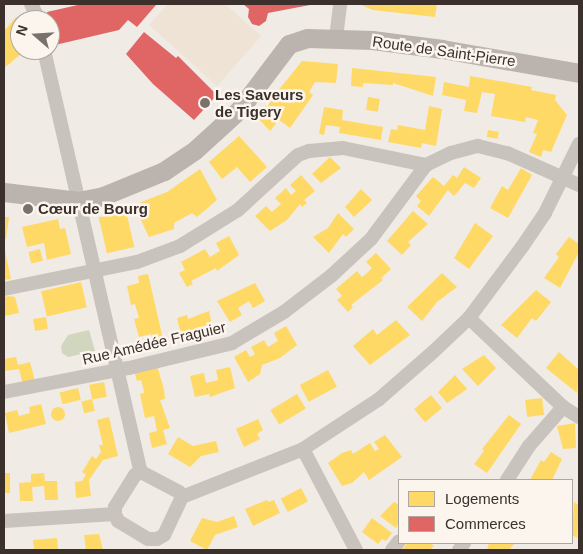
<!DOCTYPE html>
<meta charset="utf-8">
<style>
body{margin:0}
#map{position:relative;width:583px;height:554px;overflow:hidden;background:#f0ebe5;font-family:Helvetica,sans-serif}
div>[style]{position:absolute}
[style*='--x']{left:calc(var(--x)*1px);top:calc(var(--y)*1px);width:calc(var(--w)*1px);rotate:calc(var(--a)*1deg)}
.green>*{inset:0;background:#d1d6bf}
.plaza>*{inset:0;background:#eee3d5}
.homes>*{inset:0;background:#ffd966;transform-origin:0 0}
.round{border-radius:50%}
.shops>*{inset:0;background:#e06666}
.street>*{height:14px;margin:-7px;padding:0 7px;transform-origin:7px;border-radius:7px;background:#c9c3be}
.secondary>*{height:19px;margin:-9.5px;padding:0 9.5px;transform-origin:9.5px;border-radius:9.5px;background:#bab3ae}
.dots>*{width:14px;height:14px;translate:-50% -50%;box-sizing:border-box;border:2px solid #fbf5ee;border-radius:50%}
span{translate:-50% -50%;white-space:nowrap;text-align:center;line-height:1.15;-webkit-text-stroke:5px #fbf5ee;paint-order:stroke}
.street-label{font-size:15px;color:#3b302b}
.poi-label{font-size:15px;color:#3b302b;font-weight:700}
.left{translate:0 -50%;text-align:left}
.frame{position:absolute;inset:0;border:5px solid #3b302b;pointer-events:none}
.legend{position:absolute;left:398px;top:479px;width:175px;height:65px;box-sizing:border-box;background:#fbf5ee;border:1px solid #aea6a0;margin:0;padding:6px 9px;list-style:none;font-size:15px;color:#3b302b}
.legend li{display:flex;align-items:center;gap:10px;height:25px}
.legend b{width:25px;border:1px solid #aea6a0}
.north{position:absolute;left:10px;top:10px;width:50px;height:50px;box-sizing:border-box;background:#fbf5ee;border:1px solid #aea6a0;border-radius:50%;rotate:289deg;font-size:14px;font-weight:700;line-height:20px;text-align:center;color:#3b302b}
.north::after{content:'';display:block;margin:auto;width:18px;height:22px;background:#7a716c;clip-path:polygon(50% 0,100% 100%,50% 72%,0 100%)}
</style>
<div id="map">
<div class="green">
<i style="clip-path:polygon(89px 330px,95px 351px,68px 357px,62px 353px,61px 346px,68px 335px)"></i>
</div>
<div class="plaza">
<i style="clip-path:polygon(168px 4px,225px 4px,261px 36px,217px 86px,149px 25px)"></i>
</div>
<div class="homes">
<i style="clip-path:polygon(359px 4px,437px 4px,435px 17px,373px 10px)"></i>
<i style="clip-path:polygon(47px 13px,49px 20px,20px 20px,20px 50px,26px 50px,4px 68px,4px 31px,16px 17px)"></i>
<i style="clip-path:polygon(302px 61px,338px 64px,336px 83px,315px 82px,309px 92px,313px 95px,290px 128px,279px 120px,270px 131px,257px 117px)"></i>
<i style="clip-path:polygon(352px 68px,436px 77px,433px 96px,393px 83px,393px 85px,363px 83px,363px 87px,351px 86px)"></i>
<i style="clip-path:polygon(470px 76px,532px 87px,531px 90px,556px 95px,555px 100px,567px 115px,551px 152px,543px 150px,541px 157px,529px 152px,537px 134px,533px 133px,538px 120px,526px 117px,525px 122px,491px 116px,495px 94px,482px 92px,477px 113px,464px 111px,466px 100px,442px 95px,444px 82px,469px 87px)"></i>
<i style="left:368px;top:97px;width:12px;height:13px;rotate:9deg"></i>
<i style="clip-path:polygon(429px 106px,442px 109px,436px 146px,422px 143px,421px 148px,388px 142px,391px 129px,397px 130px,398px 125px,425px 130px)"></i>
<i style="clip-path:polygon(324px 107px,343px 110px,342px 120px,383px 127px,381px 140px,339px 133px,340px 127px,326px 125px,324px 135px,319px 134px)"></i>
<i style="left:488px;top:130px;width:11px;height:7px;rotate:10deg"></i>
<i style="clip-path:polygon(239px 136px,267px 167px,250px 182px,237px 167px,222px 179px,209px 162px)"></i>
<i style="clip-path:polygon(330px 157px,341px 168px,321px 183px,312px 174px)"></i>
<i style="clip-path:polygon(464px 167px,481px 178px,474px 188px,465px 183px,454px 196px,448px 190px,429px 216px,417px 206px,421px 201px,416px 196px,433px 177px,444px 186px,453px 175px,457px 178px)"></i>
<i style="clip-path:polygon(521px 168px,532px 175px,508px 218px,490px 208px,502px 186px,508px 190px)"></i>
<i style="clip-path:polygon(200px 169px,217px 200px,197px 217px,192px 213px,174px 223px,174px 229px,149px 237px,134px 205px,167px 192px)"></i>
<i style="clip-path:polygon(301px 175px,315px 191px,304px 200px,307px 203px,302px 207px,300px 204px,287px 220px,270px 231px,255px 216px,266px 206px,272px 212px,281px 204px,275px 198px,286px 188px,291px 195px,296px 191px,290px 185px)"></i>
<i style="clip-path:polygon(361px 189px,372px 200px,354px 217px,345px 207px)"></i>
<i style="left:126px;top:211px;width:37px;height:28px;rotate:77deg"></i>
<i style="clip-path:polygon(413px 211px,428px 224px,408px 242px,411px 245px,402px 255px,387px 241px)"></i>
<i style="clip-path:polygon(338px 213px,354px 229px,346px 237px,343px 234px,329px 253px,313px 237px,328px 228px)"></i>
<i style="clip-path:polygon(4px 217px,9px 217px,6px 239px,4px 238px)"></i>
<i style="clip-path:polygon(58px 219px,60px 229px,65px 228px,71px 254px,47px 260px,44px 243px,27px 247px,22px 227px)"></i>
<i style="clip-path:polygon(475px 223px,493px 236px,469px 269px,454px 258px)"></i>
<i style="clip-path:polygon(229px 236px,239px 255px,217px 271px,216px 268px,191px 281px,193px 284px,187px 287px,179px 273px,185px 270px,181px 262px,205px 249px,210px 257px,220px 251px,216px 243px)"></i>
<i style="clip-path:polygon(569px 237px,579px 244px,579px 252px,560px 288px,544px 278px,559px 257px,556px 254px)"></i>
<i style="left:40px;top:249px;width:12px;height:12px;rotate:76deg"></i>
<i style="clip-path:polygon(5px 251px,11px 279px,4px 280px,4px 252px)"></i>
<i style="clip-path:polygon(376px 253px,391px 269px,381px 278px,383px 280px,351px 305px,353px 307px,348px 312px,337px 300px,342px 296px,336px 289px,357px 271px,362px 277px,367px 273px,372px 268px,366px 262px)"></i>
<i style="clip-path:polygon(442px 273px,457px 287px,437px 302px,422px 321px,407px 307px)"></i>
<i style="clip-path:polygon(148px 274px,163px 339px,153px 342px,151px 334px,139px 337px,134px 319px,139px 318px,135px 304px,131px 305px,127px 286px,139px 283px,138px 276px)"></i>
<i style="left:81px;top:282px;width:26px;height:41px;rotate:77deg"></i>
<i style="clip-path:polygon(255px 283px,265px 301px,253px 308px,249px 301px,238px 308px,242px 315px,230px 322px,217px 301px)"></i>
<i style="clip-path:polygon(536px 290px,551px 302px,536px 321px,532px 318px,517px 338px,501px 325px)"></i>
<i style="clip-path:polygon(8px 296px,15px 297px,19px 313px,4px 316px,4px 297px)"></i>
<i style="clip-path:polygon(209px 311px,214px 333px,198px 333px,182px 340px,177px 318px,187px 315px,188px 319px)"></i>
<i style="left:46px;top:317px;width:12px;height:13px;rotate:81deg"></i>
<i style="clip-path:polygon(396px 320px,410px 335px,370px 365px,353px 346px,373px 329px,377px 335px)"></i>
<i style="clip-path:polygon(286px 326px,297px 345px,280px 358px,262px 365px,260px 374px,248px 382px,234px 357px,246px 350px,250px 357px,255px 354px,251px 347px,264px 340px,268px 347px,278px 341px,274px 333px)"></i>
<i style="clip-path:polygon(559px 352px,579px 370px,577px 393px,546px 368px)"></i>
<i style="clip-path:polygon(484px 355px,496px 368px,478px 386px,462px 369px)"></i>
<i style="clip-path:polygon(16px 357px,18px 365px,30px 362px,35px 381px,23px 384px,19px 369px,5px 371px,6px 386px,4px 386px,4px 359px)"></i>
<i style="clip-path:polygon(157px 366px,164px 389px,165px 399px,160px 400px,170px 428px,163px 430px,167px 444px,152px 448px,149px 433px,157px 431px,154px 416px,145px 418px,140px 394px,144px 393px,143px 387px,141px 380px,137px 381px,134px 371px)"></i>
<i style="clip-path:polygon(230px 367px,235px 388px,210px 397px,209px 394px,195px 397px,190px 376px,204px 373px,206px 383px,218px 380px,216px 370px)"></i>
<i style="left:328px;top:370px;width:19px;height:32px;rotate:62deg"></i>
<i style="clip-path:polygon(455px 375px,467px 389px,447px 403px,438px 392px)"></i>
<i style="left:104px;top:382px;width:15px;height:15px;rotate:79deg"></i>
<i style="left:78px;top:388px;width:12px;height:19px;rotate:76deg"></i>
<i style="left:297px;top:394px;width:17px;height:31px;rotate:59deg"></i>
<i style="left:431px;top:395px;width:17px;height:22px;rotate:50deg"></i>
<i style="left:542px;top:398px;width:17px;height:17px;rotate:83deg"></i>
<i style="left:92px;top:399px;width:12px;height:11px;rotate:76deg"></i>
<i style="clip-path:polygon(41px 404px,46px 424px,9px 433px,5px 413px,17px 410px,19px 416px,30px 413px,29px 407px)"></i>
<i class="round" style="left:51px;top:407px;width:14px;height:14px"></i>
<i style="clip-path:polygon(509px 415px,521px 424px,487px 473px,474px 464px,484px 451px,482px 449px)"></i>
<i style="clip-path:polygon(109px 417px,118px 456px,103px 460px,89px 480px,91px 496px,76px 498px,75px 482px,82px 481px,86px 475px,82px 472px,92px 456px,96px 459px,101px 452px,99px 445px,103px 445px,97px 420px)"></i>
<i style="clip-path:polygon(258px 419px,263px 430px,257px 434px,260px 439px,244px 447px,236px 429px)"></i>
<i style="clip-path:polygon(575px 423px,576px 448px,563px 449px,557px 426px)"></i>
<i style="clip-path:polygon(385px 435px,402px 457px,369px 480px,364px 472px,352px 483px,342px 486px,328px 463px,342px 453px,351px 450px,353px 454px,370px 443px,375px 451px,379px 449px,374px 442px)"></i>
<i style="clip-path:polygon(178px 437px,193px 446px,216px 441px,219px 452px,201px 456px,190px 467px,168px 454px)"></i>
<i style="clip-path:polygon(551px 452px,562px 459px,552px 480px,530px 480px,541px 460px,544px 462px)"></i>
<i style="left:4px;top:473px;width:6px;height:20px"></i>
<i style="clip-path:polygon(44px 473px,45px 481px,57px 481px,58px 500px,45px 500px,44px 486px,32px 487px,33px 501px,20px 501px,19px 483px,31px 482px,31px 474px)"></i>
<i style="left:301px;top:488px;width:15px;height:23px;rotate:62deg"></i>
<i style="clip-path:polygon(267px 500px,268px 502px,274px 500px,280px 513px,253px 526px,245px 509px)"></i>
<i style="clip-path:polygon(394px 502px,399px 505px,399px 523px,396px 528px,380px 516px)"></i>
<i style="clip-path:polygon(574px 502px,579px 505px,577px 538px,572px 535px)"></i>
<i style="clip-path:polygon(234px 516px,238px 527px,215px 535px,207px 550px,190px 541px,202px 518px,217px 522px)"></i>
<i style="clip-path:polygon(372px 518px,392px 533px,386px 541px,382px 539px,378px 544px,362px 532px)"></i>
<i style="clip-path:polygon(99px 534px,103px 550px,86px 550px,84px 535px)"></i>
<i style="clip-path:polygon(57px 538px,58px 550px,34px 550px,33px 540px)"></i>
<i style="clip-path:polygon(407px 543px,430px 543px,434px 546px,430px 550px,402px 550px)"></i>
<i style="clip-path:polygon(489px 543px,515px 543px,509px 550px,487px 550px)"></i>
</div>
<div class="shops">
<i style="clip-path:polygon(82px 4px,155px 4px,156px 5px,137px 27px,128px 20px,119px 30px,55px 45px,47px 12px)"></i>
<i style="clip-path:polygon(243px 4px,310px 4px,310px 5px,268px 13px,266px 21px,259px 26px,252px 24px,248px 17px,249px 9px)"></i>
<i style="clip-path:polygon(144px 32px,176px 58px,178px 56px,217px 95px,194px 120px,153px 84px,126px 54px)"></i>
</div>
<div class="street">
<i style="--x:31;--y:4;--w:11;--a:63"></i>
<i style="--x:336;--y:38;--w:34;--a:-83"></i>
<i style="--x:44;--y:50;--w:433;--a:77.1"></i>
<i style="--x:4;--y:289;--w:136;--a:-11.5"></i>
<i style="--x:137;--y:262;--w:46;--a:-20.4"></i>
<i style="--x:180;--y:246;--w:68;--a:-31.8"></i>
<i style="--x:238;--y:210;--w:81;--a:-42.5"></i>
<i style="--x:298;--y:155;--w:12;--a:-20"></i>
<i style="--x:309;--y:151;--w:34;--a:-5"></i>
<i style="--x:343;--y:148;--w:85;--a:11.6"></i>
<i style="--x:469;--y:318;--w:129;--a:43.4"></i>
<i style="--x:563;--y:407;--w:19;--a:32"></i>
<i style="--x:4;--y:392;--w:127;--a:-10.9"></i>
<i style="--x:129;--y:368;--w:106;--a:-13.6"></i>
<i style="--x:232;--y:343;--w:61;--a:-30.8"></i>
<i style="--x:284;--y:312;--w:59;--a:-37.5"></i>
<i style="--x:331;--y:276;--w:54;--a:-42.8"></i>
<i style="--x:371;--y:239;--w:92;--a:-53.4"></i>
<i style="--x:426;--y:165;--w:28;--a:-26"></i>
<i style="--x:451;--y:153;--w:28;--a:-15"></i>
<i style="--x:478;--y:146;--w:30;--a:14"></i>
<i style="--x:507;--y:153;--w:79;--a:24"></i>
<i style="--x:303;--y:449;--w:114;--a:62.3"></i>
<i style="--x:141;--y:472;--w:43;--a:27.8"></i>
<i style="--x:179;--y:492;--w:6;--a:59"></i>
<i style="--x:182;--y:497;--w:42;--a:115.3"></i>
<i style="--x:164;--y:535;--w:8;--a:150"></i>
<i style="--x:157;--y:539;--w:9;--a:180"></i>
<i style="--x:148;--y:539;--w:35;--a:-149"></i>
<i style="--x:118;--y:521;--w:8;--a:-113"></i>
<i style="--x:115;--y:514;--w:7;--a:-90"></i>
<i style="--x:115;--y:507;--w:38;--a:-58"></i>
<i style="--x:135;--y:475;--w:7;--a:-27"></i>
<i style="--x:507;--y:480;--w:40;--a:-57.1"></i>
<i style="--x:529;--y:446;--w:52;--a:-48.9"></i>
<i style="--x:182;--y:497;--w:130;--a:-21.6"></i>
<i style="--x:303;--y:449;--w:90;--a:-33.2"></i>
<i style="--x:378;--y:400;--w:73;--a:-41.1"></i>
<i style="--x:433;--y:352;--w:50;--a:-43.4"></i>
<i style="--x:469;--y:318;--w:89;--a:-53.3"></i>
<i style="--x:522;--y:247;--w:41;--a:-55.9"></i>
<i style="--x:545;--y:213;--w:77;--a:-63.8"></i>
<i style="--x:4;--y:521;--w:111;--a:-3.6"></i>
<i style="--x:392;--y:550;--w:11;--a:-52"></i>
<i style="--x:459;--y:550;--w:9;--a:-54"></i>
</div>
<div class="secondary">
<i style="--x:4;--y:192;--w:75;--a:6.9"></i>
<i style="--x:78;--y:201;--w:25;--a:-11"></i>
<i style="--x:103;--y:196;--w:66;--a:-22.3"></i>
<i style="--x:164;--y:171;--w:37;--a:-34"></i>
<i style="--x:195;--y:150;--w:59;--a:-42.3"></i>
<i style="--x:239;--y:110;--w:83;--a:-52.9"></i>
<i style="--x:289;--y:44;--w:19;--a:-18"></i>
<i style="--x:307;--y:38;--w:65;--a:1.8"></i>
<i style="--x:372;--y:40;--w:71;--a:7.3"></i>
<i style="--x:442;--y:49;--w:139;--a:9.9"></i>
</div>
<div class="dots">
<i style="left:205px;top:103px;background:#7a716c"></i>
<i style="left:28px;top:209px;background:#7a716c"></i>
</div>
<div class="street-label">
<span style="left:444px;top:51px;rotate:8deg">Route de Saint-Pierre</span>
<span style="left:154px;top:343px;rotate:-13deg">Rue Amédée Fraguier</span>
</div>
<div class="poi-label">
<span class="left" style="left:215px;top:103px">Les Saveurs<br>de Tigery</span>
<span class="left" style="left:38px;top:209px">Cœur de Bourg</span>
</div>
<div class="frame"></div>
<ul class="legend">
<li><b style="height:14px;background:#ffd966"></b>Logements</li>
<li><b style="height:14px;background:#e06666"></b>Commerces</li>
</ul>
<div class="north">N</div>
</div>
